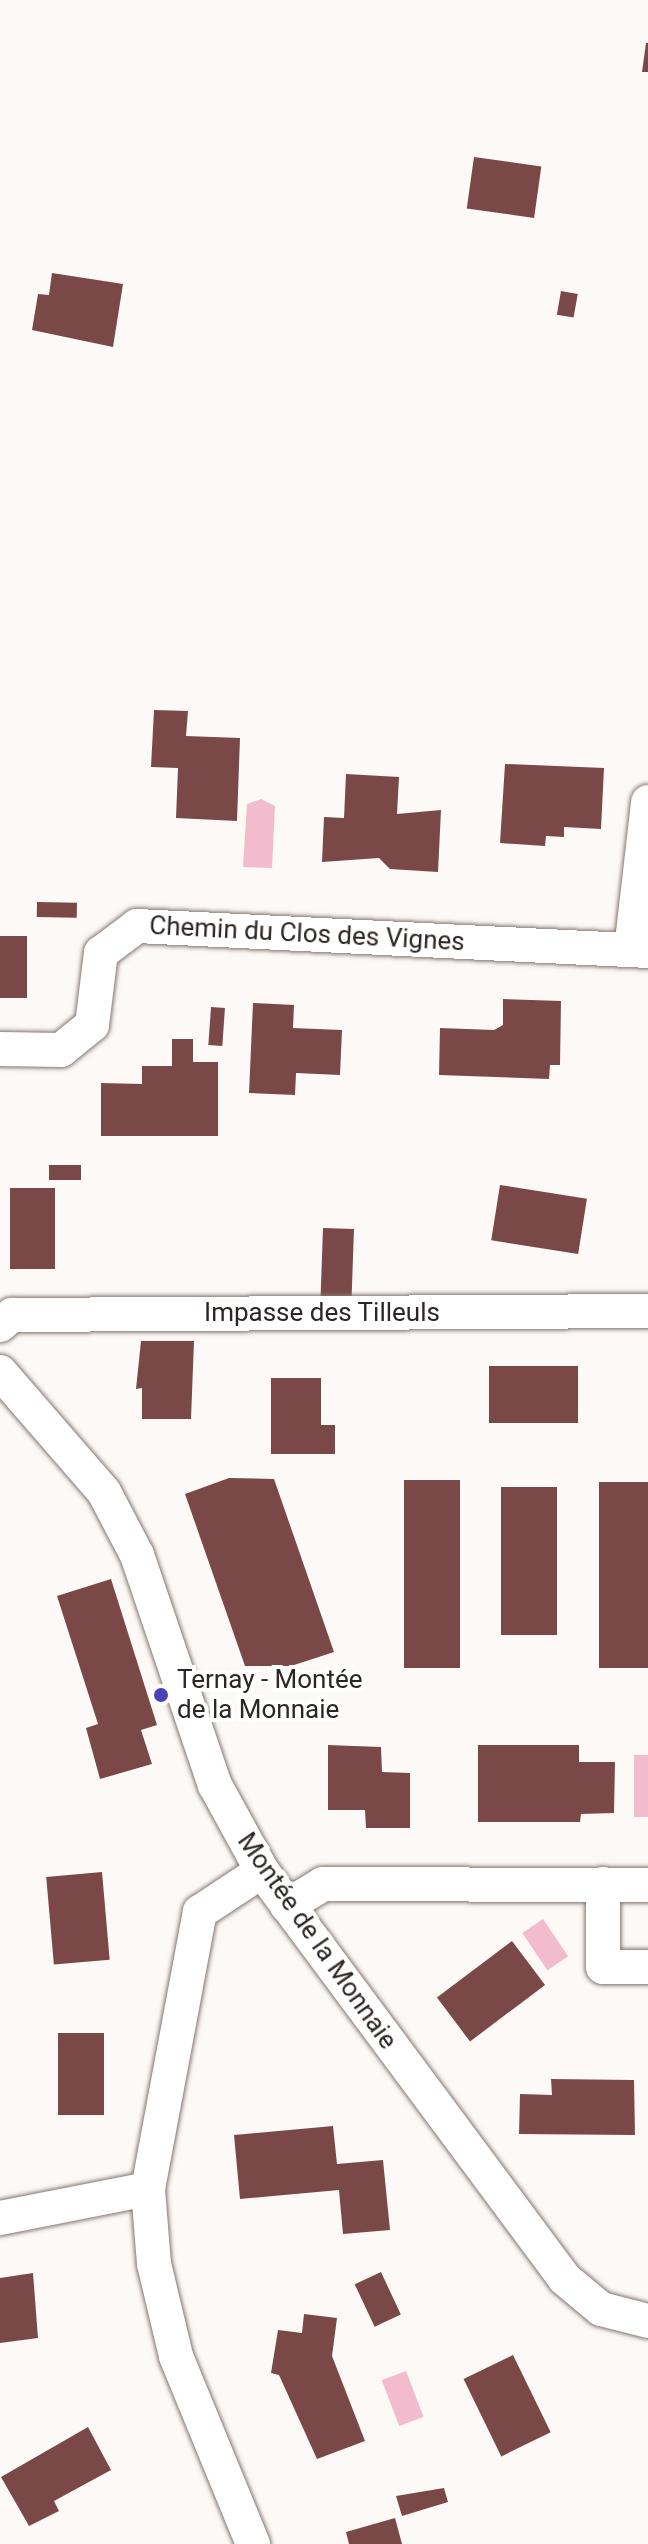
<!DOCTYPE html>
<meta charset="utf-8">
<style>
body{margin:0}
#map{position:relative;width:648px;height:2544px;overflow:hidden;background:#fcf9f7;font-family:Roboto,sans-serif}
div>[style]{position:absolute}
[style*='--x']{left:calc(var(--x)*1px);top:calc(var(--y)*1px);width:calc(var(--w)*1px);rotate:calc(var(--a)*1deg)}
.water>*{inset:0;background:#f3bcce;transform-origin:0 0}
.building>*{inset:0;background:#7a4947;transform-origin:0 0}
.roads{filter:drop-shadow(0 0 2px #85766f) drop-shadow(0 0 2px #85766f)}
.minor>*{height:34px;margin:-17px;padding:0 17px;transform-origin:17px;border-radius:17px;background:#fff}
.dots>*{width:22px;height:22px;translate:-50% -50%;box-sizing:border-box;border:4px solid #fff;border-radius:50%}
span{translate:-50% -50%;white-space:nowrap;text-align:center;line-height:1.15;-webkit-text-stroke:8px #fff;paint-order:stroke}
.street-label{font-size:26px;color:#2d2624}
.poi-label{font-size:26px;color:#2d2624}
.left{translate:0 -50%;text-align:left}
</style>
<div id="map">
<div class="water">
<i style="clip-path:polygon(261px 799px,275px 806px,272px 868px,243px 867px,247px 804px)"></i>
<i style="left:634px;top:1755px;width:14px;height:62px"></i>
<i style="left:543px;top:1919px;width:45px;height:25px;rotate:56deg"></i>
<i style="left:406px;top:2371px;width:49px;height:26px;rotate:69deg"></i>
</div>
<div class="building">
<i style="clip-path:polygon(646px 43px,648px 43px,648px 72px,642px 72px)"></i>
<i style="left:474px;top:157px;width:68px;height:52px;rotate:8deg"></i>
<i style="clip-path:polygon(52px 273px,123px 284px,113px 347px,32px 330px,38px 294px,49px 295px)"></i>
<i style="left:561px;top:291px;width:17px;height:24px;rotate:10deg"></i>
<i style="clip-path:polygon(154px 710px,188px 711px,186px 736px,240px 738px,237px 821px,176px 818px,178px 768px,151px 767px)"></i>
<i style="clip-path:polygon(505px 764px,604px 768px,601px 829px,564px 827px,564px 837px,546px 836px,545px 846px,500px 843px)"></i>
<i style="clip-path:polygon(346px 774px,399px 777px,397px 814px,441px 810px,438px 872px,390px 869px,379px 858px,322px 862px,324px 817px,344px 818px)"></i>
<i style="left:37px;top:902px;width:40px;height:15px;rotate:1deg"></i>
<i style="left:0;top:936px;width:27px;height:62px"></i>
<i style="clip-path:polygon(503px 999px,561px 1001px,560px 1065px,550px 1065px,549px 1079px,439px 1075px,440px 1028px,494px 1030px,503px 1025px)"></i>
<i style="clip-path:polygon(253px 1003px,294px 1005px,293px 1028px,342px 1030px,340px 1075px,296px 1073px,295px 1095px,249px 1093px)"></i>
<i style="left:211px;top:1007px;width:14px;height:38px;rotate:4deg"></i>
<i style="clip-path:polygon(172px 1039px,193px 1039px,193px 1062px,218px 1062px,218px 1136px,101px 1136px,101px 1083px,142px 1084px,142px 1066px,172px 1066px)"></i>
<i style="left:49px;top:1165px;width:32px;height:15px"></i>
<i style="left:500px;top:1185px;width:88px;height:56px;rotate:9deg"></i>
<i style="left:10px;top:1188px;width:45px;height:81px"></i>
<i style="left:323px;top:1228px;width:31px;height:69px;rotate:2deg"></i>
<i style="clip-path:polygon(141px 1341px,194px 1341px,191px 1419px,142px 1419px,142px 1388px,136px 1389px)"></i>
<i style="left:489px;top:1366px;width:89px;height:57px"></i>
<i style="clip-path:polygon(271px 1378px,321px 1378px,321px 1425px,335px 1425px,335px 1454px,271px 1454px)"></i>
<i style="clip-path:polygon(229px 1478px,274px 1479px,334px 1652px,291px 1666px,245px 1666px,185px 1494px)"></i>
<i style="left:404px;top:1480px;width:56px;height:188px"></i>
<i style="left:599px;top:1482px;width:49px;height:186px"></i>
<i style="left:501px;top:1487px;width:56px;height:148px"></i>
<i style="clip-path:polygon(111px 1579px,157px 1725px,141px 1730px,152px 1764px,100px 1779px,86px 1728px,98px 1724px,57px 1596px)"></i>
<i style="clip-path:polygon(328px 1745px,381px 1747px,382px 1772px,410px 1773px,410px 1828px,366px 1828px,365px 1810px,328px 1810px)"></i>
<i style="clip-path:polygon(478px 1745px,579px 1745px,579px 1762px,615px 1762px,614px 1813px,581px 1814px,580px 1822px,478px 1822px)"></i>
<i style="left:102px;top:1872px;width:88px;height:56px;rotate:85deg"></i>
<i style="left:512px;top:1941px;width:55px;height:94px;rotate:53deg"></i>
<i style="left:104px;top:2033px;width:82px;height:46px;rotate:90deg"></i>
<i style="clip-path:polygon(551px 2079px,634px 2080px,635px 2135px,519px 2134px,520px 2094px,552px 2095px)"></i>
<i style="clip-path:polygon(333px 2126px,337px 2164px,383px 2160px,390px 2230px,343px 2234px,339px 2190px,240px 2199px,234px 2135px)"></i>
<i style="left:381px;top:2272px;width:47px;height:29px;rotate:65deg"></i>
<i style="clip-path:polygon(33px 2273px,38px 2338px,0 2343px,0 2278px)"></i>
<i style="clip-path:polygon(304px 2314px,337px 2318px,332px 2356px,365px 2441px,317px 2459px,279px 2375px,271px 2373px,278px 2330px,302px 2333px)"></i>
<i style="left:513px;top:2355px;width:86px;height:55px;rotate:64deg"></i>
<i style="clip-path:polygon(88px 2427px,111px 2470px,54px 2501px,59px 2511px,29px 2526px,1px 2477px)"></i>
<i style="clip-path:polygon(444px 2488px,448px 2502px,402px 2516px,396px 2496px)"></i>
<i style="clip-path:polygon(395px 2518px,402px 2544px,349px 2544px,346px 2532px)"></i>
</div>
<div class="roads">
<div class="minor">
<i style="--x:631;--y:950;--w:149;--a:-83.4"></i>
<i style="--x:0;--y:1049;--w:61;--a:0.9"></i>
<i style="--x:61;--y:1050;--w:40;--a:-39"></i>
<i style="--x:92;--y:1025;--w:73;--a:-82.9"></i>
<i style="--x:101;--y:953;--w:45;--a:-36.9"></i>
<i style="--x:137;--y:926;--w:512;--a:2.8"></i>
<i style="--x:0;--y:1325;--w:16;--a:-40"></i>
<i style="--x:12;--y:1315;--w:636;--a:-0.36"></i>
<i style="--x:0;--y:1372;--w:159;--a:49.1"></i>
<i style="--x:104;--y:1492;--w:71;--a:62.4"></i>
<i style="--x:137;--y:1555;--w:243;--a:71.3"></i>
<i style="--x:215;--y:1785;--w:98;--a:61.3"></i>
<i style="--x:262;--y:1871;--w:508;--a:53.4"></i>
<i style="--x:565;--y:2279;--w:47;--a:39.8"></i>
<i style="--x:601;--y:2309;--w:49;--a:14.3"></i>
<i style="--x:603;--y:1884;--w:83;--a:90"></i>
<i style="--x:603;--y:1967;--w:45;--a:0"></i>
<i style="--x:287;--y:1906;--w:42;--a:-31.4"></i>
<i style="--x:323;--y:1884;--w:325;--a:0.2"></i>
<i style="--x:0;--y:2218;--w:151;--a:-11.1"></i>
<i style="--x:253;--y:2544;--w:203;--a:-112.3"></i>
<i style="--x:176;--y:2356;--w:95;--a:-103.4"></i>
<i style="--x:154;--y:2264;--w:75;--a:-94.6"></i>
<i style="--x:148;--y:2189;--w:282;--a:-79.4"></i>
<i style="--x:200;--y:1912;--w:74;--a:-33.5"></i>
</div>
</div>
<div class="dots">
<i style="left:161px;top:1695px;background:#4d41b8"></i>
</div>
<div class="street-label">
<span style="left:307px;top:934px;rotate:3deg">Chemin du Clos des Vignes</span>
<span style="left:322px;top:1313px">Impasse des Tilleuls</span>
<span style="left:317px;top:1941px;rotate:55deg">Montée de la Monnaie</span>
</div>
<div class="poi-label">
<span class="left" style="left:177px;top:1695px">Ternay - Montée<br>de la Monnaie</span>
</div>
</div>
